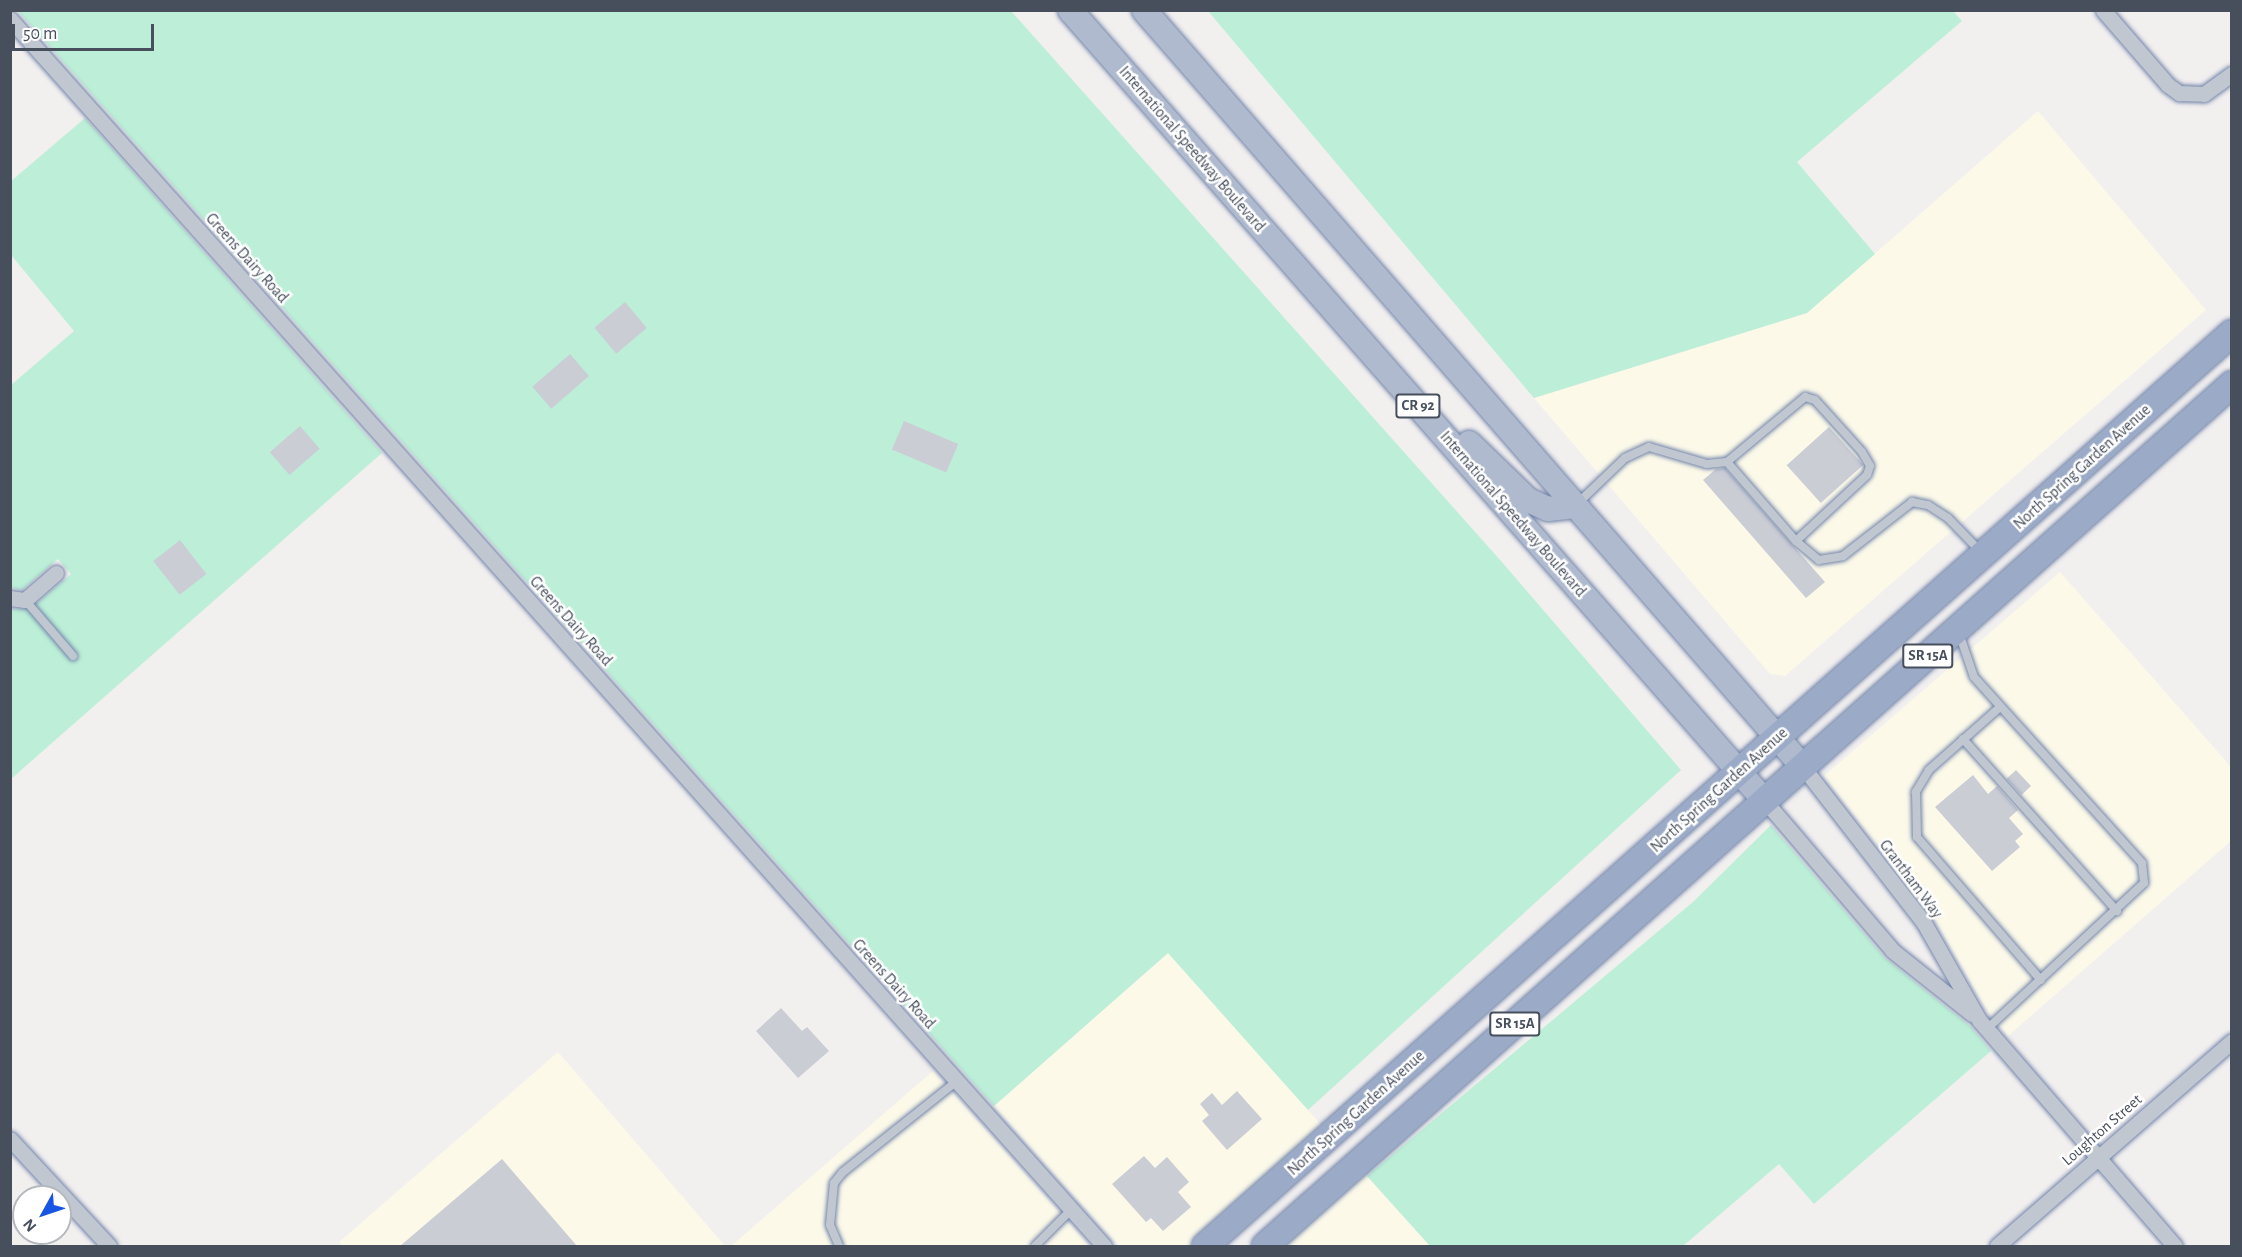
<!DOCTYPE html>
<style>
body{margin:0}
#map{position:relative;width:2242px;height:1257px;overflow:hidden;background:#f2efef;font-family:"Alegreya Sans",sans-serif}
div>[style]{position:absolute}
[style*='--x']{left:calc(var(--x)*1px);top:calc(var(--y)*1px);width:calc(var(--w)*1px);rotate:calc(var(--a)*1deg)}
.commercial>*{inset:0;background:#fcf9e9}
.green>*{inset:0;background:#bdefd8}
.building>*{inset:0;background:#cbcdd5;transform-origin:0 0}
.roads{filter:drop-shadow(0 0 2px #7285aa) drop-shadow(0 0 2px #7285aa)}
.service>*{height:8px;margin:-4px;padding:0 4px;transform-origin:4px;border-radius:4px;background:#c0c7d1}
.minor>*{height:15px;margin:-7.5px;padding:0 7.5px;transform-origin:7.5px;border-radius:7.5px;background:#c0c7d1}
.primary>*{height:24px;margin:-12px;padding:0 12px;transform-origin:12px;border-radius:12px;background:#afbace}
.trunk>*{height:26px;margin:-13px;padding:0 13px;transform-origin:13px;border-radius:13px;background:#9baac6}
span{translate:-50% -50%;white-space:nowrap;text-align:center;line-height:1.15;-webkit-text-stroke:5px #fff;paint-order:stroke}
.shield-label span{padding:2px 4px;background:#fff;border:2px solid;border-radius:4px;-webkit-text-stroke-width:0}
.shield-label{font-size:15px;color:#474f5d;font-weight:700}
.street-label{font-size:16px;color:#474f5d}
.frame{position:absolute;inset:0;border:12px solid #474f5d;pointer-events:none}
.north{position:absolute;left:12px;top:1185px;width:60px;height:60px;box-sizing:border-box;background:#fff;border:2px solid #b5b9be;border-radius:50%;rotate:230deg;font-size:16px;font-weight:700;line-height:24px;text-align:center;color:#474f5d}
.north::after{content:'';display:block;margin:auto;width:21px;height:27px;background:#1855e2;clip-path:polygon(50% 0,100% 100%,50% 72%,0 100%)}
.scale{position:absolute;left:12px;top:24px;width:142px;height:27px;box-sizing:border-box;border:3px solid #474f5d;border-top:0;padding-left:8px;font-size:18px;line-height:21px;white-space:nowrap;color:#474f5d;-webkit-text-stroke:4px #fff;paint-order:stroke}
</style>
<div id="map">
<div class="commercial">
<i style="clip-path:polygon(2038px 111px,2206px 310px,1785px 676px,1770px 674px,1534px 398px,1807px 313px)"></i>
<i style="clip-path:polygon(2060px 572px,2231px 767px,2231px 841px,2008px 1036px,1988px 1012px,1933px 916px,1824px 776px)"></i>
<i style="clip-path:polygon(1168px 953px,1324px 1128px,1190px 1246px,1119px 1246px,994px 1106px)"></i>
<i style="clip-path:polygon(558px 1052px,725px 1246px,343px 1246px,339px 1242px)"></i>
<i style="clip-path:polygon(933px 1071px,1089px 1246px,731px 1246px)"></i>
<i style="clip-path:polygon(1363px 1172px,1430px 1246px,1280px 1246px)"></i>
</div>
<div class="green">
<i style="clip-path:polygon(18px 11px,1011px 11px,1501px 561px,1681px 770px,1308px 1110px,1168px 953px,994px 1106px)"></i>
<i style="clip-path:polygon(1953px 11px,1962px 21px,1797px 162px,1875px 254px,1807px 313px,1534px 398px,1208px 11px)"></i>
<i style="clip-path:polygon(85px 118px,382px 453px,11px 779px,11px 609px,31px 608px,71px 574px,58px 559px,22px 590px,11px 588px,11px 385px,74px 331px,11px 255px,10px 182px)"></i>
<i style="clip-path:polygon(1771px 825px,1885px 958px,1971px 1027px,1991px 1051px,1814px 1204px,1779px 1164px,1683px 1246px,1430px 1246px,1367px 1176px,1693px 902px)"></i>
</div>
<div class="building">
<i style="left:625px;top:302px;width:34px;height:40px;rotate:50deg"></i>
<i style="left:570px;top:354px;width:29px;height:50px;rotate:49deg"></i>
<i style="left:904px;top:421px;width:59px;height:31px;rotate:23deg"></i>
<i style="left:300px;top:426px;width:30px;height:40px;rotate:49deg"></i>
<i style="left:1829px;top:427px;width:51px;height:57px;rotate:48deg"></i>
<i style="clip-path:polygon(1725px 468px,1825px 582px,1806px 598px,1703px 480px,1716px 469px)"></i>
<i style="left:180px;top:540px;width:43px;height:34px;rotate:52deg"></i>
<i style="left:2016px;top:770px;width:22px;height:13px;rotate:47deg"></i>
<i style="clip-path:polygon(1973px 775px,1988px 794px,1997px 786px,2018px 810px,2009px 818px,2023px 834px,2015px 841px,2020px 847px,1992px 871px,1935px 807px)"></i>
<i style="clip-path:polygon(781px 1008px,802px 1031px,807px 1027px,829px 1051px,798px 1078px,756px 1031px)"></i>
<i style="clip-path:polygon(1237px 1091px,1262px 1119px,1227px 1150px,1202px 1121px,1209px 1115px,1200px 1104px,1212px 1093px,1222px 1105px)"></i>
<i style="clip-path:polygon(1144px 1156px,1155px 1168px,1167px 1157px,1189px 1182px,1178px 1192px,1191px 1207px,1163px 1231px,1151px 1218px,1146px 1222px,1112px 1184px)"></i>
<i style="clip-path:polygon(502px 1159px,577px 1246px,400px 1246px)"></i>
</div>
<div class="roads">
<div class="service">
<i style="--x:1727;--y:462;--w:102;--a:-39.8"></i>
<i style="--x:1805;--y:397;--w:10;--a:17"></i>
<i style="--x:1815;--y:400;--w:70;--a:47.9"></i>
<i style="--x:1862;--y:452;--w:16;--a:60"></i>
<i style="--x:1870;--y:466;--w:9;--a:108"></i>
<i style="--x:1867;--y:475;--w:97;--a:137.1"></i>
<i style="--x:1577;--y:504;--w:66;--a:-43.8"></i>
<i style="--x:1625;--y:458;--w:26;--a:-25"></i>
<i style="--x:1649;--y:447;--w:60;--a:16.3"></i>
<i style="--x:1707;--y:464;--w:20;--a:-6"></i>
<i style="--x:1727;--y:462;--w:105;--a:48.9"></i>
<i style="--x:1796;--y:541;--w:30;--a:40"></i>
<i style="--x:1819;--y:560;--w:24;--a:-9"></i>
<i style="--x:1843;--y:556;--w:88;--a:-38"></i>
<i style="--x:1912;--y:502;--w:16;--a:11"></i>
<i style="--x:1928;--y:505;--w:24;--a:33"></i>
<i style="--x:1948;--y:518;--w:46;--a:45.9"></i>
<i style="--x:25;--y:600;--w:74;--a:49.4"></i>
<i style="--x:1959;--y:633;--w:46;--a:71.2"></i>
<i style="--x:1974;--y:677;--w:251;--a:47.9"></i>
<i style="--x:2142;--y:863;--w:20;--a:84"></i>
<i style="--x:2144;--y:883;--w:214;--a:137.1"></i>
<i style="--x:2000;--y:707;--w:95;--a:138.4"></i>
<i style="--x:1929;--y:770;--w:26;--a:121"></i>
<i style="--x:1916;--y:792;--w:45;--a:88.7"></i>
<i style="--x:1917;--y:837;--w:189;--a:49.1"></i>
<i style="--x:1963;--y:739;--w:231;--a:48.2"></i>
<i style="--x:839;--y:1246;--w:23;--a:-113"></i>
<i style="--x:830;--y:1225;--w:42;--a:-84.6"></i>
<i style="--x:834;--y:1183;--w:14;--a:-51"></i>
<i style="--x:843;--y:1172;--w:146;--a:-38.6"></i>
<i style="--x:1035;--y:1246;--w:51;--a:-45"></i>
</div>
<div class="minor">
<i style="--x:2103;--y:10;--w:99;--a:49.1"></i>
<i style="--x:2168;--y:85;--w:14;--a:36"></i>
<i style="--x:2179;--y:93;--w:25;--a:2"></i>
<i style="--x:2204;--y:94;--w:34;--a:-36"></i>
<i style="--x:10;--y:19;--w:1644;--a:48.28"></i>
<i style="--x:10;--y:598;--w:15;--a:8"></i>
<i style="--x:25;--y:600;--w:41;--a:-41.1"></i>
<i style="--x:1803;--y:767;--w:197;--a:52.2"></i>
<i style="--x:1924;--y:923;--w:112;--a:60.4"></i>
<i style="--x:1979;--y:1020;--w:299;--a:49.1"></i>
<i style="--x:1765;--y:801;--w:197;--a:49.5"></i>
<i style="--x:1893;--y:951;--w:101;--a:38.6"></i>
<i style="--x:10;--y:1139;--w:146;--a:47.2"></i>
<i style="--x:1997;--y:1246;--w:312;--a:-41.1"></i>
</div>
<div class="primary">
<i style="--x:1070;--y:10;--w:1053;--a:48.7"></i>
<i style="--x:1144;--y:10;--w:1004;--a:48.96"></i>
<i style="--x:1469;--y:443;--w:82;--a:44"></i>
<i style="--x:1528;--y:500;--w:22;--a:24"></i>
<i style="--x:1548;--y:509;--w:27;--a:-6"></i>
</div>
<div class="trunk">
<i style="--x:1205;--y:1246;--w:1374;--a:-41.64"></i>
<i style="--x:1265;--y:1246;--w:1295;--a:-41.71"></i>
</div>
</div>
<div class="shield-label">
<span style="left:1418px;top:406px">CR 92</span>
<span style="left:1928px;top:656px">SR 15A</span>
<span style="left:1515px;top:1024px">SR 15A</span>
</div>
<div class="street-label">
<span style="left:1192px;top:149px;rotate:49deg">International Speedway Boulevard</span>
<span style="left:247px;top:258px;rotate:48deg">Greens Dairy Road</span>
<span style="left:2082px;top:467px;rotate:-42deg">North Spring Garden Avenue</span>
<span style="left:1513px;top:514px;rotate:49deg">International Speedway Boulevard</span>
<span style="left:571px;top:621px;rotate:48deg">Greens Dairy Road</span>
<span style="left:1719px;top:790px;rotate:-42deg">North Spring Garden Avenue</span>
<span style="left:1911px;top:879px;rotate:53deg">Grantham Way</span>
<span style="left:894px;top:984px;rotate:48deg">Greens Dairy Road</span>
<span style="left:1356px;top:1113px;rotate:-42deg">North Spring Garden Avenue</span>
<span style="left:2102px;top:1130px;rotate:-41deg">Loughton Street</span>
</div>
<div class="frame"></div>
<div class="north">N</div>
<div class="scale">50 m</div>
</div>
